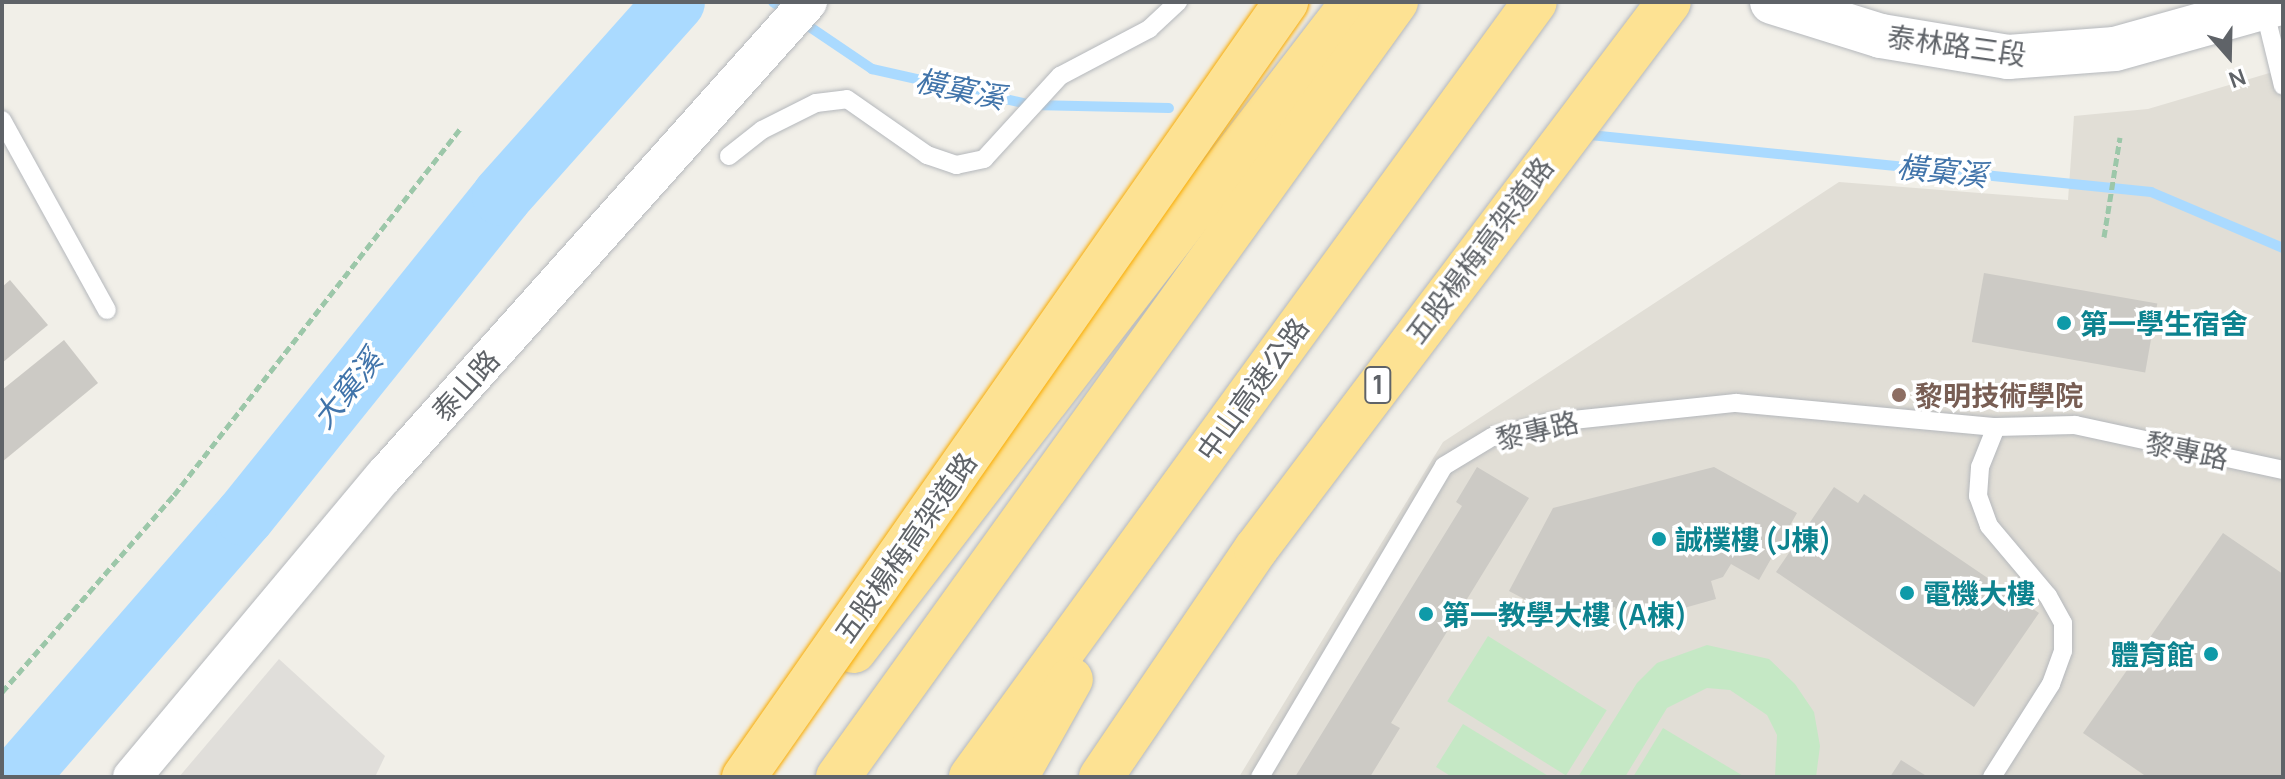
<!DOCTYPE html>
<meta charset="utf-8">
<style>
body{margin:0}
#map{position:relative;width:2285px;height:779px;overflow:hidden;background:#f1efe8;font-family:Manrope,"Noto Sans TC",sans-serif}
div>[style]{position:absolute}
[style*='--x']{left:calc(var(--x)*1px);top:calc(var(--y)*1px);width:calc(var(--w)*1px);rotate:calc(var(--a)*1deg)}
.industrial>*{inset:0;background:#e0deda}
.education>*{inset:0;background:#e1ded6}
.green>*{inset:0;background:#c5e8c5;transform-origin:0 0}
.stream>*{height:10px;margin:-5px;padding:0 5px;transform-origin:5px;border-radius:5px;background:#aadaff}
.river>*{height:60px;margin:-30px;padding:0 30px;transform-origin:30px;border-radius:30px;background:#aadaff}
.building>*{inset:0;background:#cccac5;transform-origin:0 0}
.path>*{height:5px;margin-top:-2.5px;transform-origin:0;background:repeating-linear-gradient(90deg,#9cc7a9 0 8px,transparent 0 12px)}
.roads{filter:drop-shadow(0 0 2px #b5b8bc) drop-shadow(0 0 2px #b5b8bc)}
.lane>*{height:18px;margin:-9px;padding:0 9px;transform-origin:9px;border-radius:9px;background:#fff}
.street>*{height:38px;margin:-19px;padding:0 19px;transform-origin:19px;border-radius:19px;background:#fff}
.secondary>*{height:44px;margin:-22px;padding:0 22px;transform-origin:22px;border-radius:22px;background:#fff}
.highway>*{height:44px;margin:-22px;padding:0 22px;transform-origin:22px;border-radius:22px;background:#fde293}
.bridges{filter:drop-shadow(0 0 2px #f9ab00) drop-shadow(0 0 2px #f9ab00)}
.highway-bridge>*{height:44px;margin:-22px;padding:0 22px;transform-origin:22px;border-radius:22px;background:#fde293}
.dots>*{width:22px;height:22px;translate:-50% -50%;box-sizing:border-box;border:4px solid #fff;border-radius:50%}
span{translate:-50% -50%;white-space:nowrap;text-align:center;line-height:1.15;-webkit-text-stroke:7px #fff;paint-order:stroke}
.shield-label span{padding:2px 6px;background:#fff;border:2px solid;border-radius:6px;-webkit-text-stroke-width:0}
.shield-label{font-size:26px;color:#5f6368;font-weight:700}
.street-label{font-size:28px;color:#5f6368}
.culture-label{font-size:28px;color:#0d838f;font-weight:700}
.left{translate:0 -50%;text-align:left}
.right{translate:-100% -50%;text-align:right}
.education-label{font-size:28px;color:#785e54;font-weight:700}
.water-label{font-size:30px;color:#4174aa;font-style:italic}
.frame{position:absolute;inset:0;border:4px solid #5f6368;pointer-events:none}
.north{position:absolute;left:2189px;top:16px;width:80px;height:80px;-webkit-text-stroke:6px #fff;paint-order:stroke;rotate:160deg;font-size:22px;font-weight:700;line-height:32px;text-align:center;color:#5f6368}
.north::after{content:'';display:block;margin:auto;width:28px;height:36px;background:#5f6368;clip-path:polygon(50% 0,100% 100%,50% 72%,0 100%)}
</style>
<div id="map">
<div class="industrial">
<i style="clip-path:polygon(279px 659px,385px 756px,375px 777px,179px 777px)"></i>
</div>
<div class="education">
<i style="clip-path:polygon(2283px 69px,2283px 777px,1239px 777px,1443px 442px,1839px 182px,2068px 200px,2074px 116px,2148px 109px)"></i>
</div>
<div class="green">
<i style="left:1488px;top:636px;width:140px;height:77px;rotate:32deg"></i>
<i style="clip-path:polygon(1707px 645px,1769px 659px,1795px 684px,1814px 712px,1820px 746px,1816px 777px,1775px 777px,1777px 735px,1767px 715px,1730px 690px,1707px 688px,1667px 708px,1625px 777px,1578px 777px,1637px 683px,1657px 663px)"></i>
<i style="clip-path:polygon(1463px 724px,1550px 777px,1452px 777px,1436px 767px)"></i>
<i style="clip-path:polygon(1663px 728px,1745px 777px,1633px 777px)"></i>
</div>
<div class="stream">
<i style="--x:773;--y:2;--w:18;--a:34"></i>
<i style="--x:801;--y:21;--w:86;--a:34.1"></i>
<i style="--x:872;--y:69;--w:164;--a:12.7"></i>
<i style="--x:1032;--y:105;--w:137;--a:1.3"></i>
<i style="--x:1590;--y:135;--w:564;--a:5.8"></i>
<i style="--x:2151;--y:192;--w:143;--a:23"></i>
</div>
<div class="river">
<i style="--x:18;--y:777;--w:346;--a:-49"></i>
<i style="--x:245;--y:516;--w:410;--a:-51.2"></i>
<i style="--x:502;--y:196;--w:260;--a:-48.3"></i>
</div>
<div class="building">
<i style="left:1984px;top:273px;width:176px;height:70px;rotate:10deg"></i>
<i style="clip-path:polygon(10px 280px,48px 325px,2px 363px,2px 287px)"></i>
<i style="clip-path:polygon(64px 340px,98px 383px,2px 462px,2px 390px)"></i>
<i style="clip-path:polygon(1477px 467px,1529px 498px,1391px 723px,1400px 728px,1370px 777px,1295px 777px,1462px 506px,1456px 502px)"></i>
<i style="clip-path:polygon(1714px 467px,1797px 513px,1759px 580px,1731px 564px,1723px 577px,1711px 581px,1716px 599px,1620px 626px,1615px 607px,1602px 610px,1589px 604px,1577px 627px,1509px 591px,1553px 508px)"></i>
<i style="clip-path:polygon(1834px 487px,1858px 503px,1864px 494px,2039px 613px,1974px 707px,1776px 572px)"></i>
<i style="clip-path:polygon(2223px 533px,2283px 574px,2283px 777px,2147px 777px,2083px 733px)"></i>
<i style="clip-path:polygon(1901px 760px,1928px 777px,1890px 777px)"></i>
</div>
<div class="path">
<i style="--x:2104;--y:237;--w:101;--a:-80.9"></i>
<i style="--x:2;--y:692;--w:262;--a:-48.9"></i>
<i style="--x:174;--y:495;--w:466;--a:-52"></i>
</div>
<div class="roads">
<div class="lane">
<i style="--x:2264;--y:8;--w:80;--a:76.3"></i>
<i style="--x:2;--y:120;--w:217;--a:61.1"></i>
<i style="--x:729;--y:156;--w:42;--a:-38.2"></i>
<i style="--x:762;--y:130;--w:60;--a:-26.6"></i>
<i style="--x:816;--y:103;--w:31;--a:-7"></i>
<i style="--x:847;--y:99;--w:98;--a:35"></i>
<i style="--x:927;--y:155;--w:31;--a:19"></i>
<i style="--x:956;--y:165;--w:29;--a:-12"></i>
<i style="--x:984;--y:159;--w:113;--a:-47.5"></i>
<i style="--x:1060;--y:76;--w:101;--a:-27.8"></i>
<i style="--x:1149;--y:29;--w:40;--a:-43"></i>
<i style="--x:1260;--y:777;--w:361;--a:-59.4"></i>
<i style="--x:1444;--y:466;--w:56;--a:-31.1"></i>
<i style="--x:1492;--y:437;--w:64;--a:-13.6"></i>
<i style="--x:1554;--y:422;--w:183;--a:-6"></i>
<i style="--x:1736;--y:403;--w:261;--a:5.3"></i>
<i style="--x:1996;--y:427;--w:79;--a:-1.5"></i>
<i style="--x:2075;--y:425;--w:213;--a:12.2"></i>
<i style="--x:1992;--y:777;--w:110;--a:-57.6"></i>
<i style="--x:2051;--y:684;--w:35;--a:-70"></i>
<i style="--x:2063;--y:651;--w:28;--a:-90"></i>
<i style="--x:2063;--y:623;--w:31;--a:-119"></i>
<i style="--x:2048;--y:596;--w:92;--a:-130.1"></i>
<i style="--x:1989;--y:526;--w:32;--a:-110"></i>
<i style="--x:1978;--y:496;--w:29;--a:-86"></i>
<i style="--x:1980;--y:467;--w:43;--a:-68.2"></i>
</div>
<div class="street">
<i style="--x:132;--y:777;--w:393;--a:-50.1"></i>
<i style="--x:384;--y:476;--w:636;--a:-48.19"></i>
</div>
<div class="secondary">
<i style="--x:1772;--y:2;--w:114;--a:17.3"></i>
<i style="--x:1881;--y:36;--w:129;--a:9.4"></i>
<i style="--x:2008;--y:57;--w:107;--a:-4.3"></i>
<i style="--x:2115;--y:49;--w:174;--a:-15.6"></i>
</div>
<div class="highway">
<i style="--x:854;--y:651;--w:819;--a:-52.44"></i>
<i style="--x:838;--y:777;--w:955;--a:-54.25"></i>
<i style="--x:971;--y:777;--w:958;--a:-53.96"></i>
<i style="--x:1016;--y:777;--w:112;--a:-60.7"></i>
<i style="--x:1101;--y:777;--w:276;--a:-55.8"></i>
<i style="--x:1256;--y:549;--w:685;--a:-52.95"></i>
</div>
</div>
<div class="bridges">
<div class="highway-bridge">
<i style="--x:744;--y:777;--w:946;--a:-55.03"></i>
</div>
</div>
<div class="dots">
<i style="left:2064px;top:323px;background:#0f9aa8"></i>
<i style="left:1899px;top:395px;background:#8d6e63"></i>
<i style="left:1659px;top:539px;background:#0f9aa8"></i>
<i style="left:1907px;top:593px;background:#0f9aa8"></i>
<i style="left:1426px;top:614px;background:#0f9aa8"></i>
<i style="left:2211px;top:654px;background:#0f9aa8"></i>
</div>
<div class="shield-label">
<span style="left:1378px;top:385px">1</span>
</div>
<div class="street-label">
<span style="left:1957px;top:45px;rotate:8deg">泰林路三段</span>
<span style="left:1479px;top:250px;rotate:-53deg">五股楊梅高架道路</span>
<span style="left:465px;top:385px;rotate:-48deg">泰山路</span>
<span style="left:1252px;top:389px;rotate:-54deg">中山高速公路</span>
<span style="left:1537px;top:430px;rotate:-13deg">黎專路</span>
<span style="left:2187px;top:450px;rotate:12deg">黎專路</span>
<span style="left:905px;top:547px;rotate:-55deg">五股楊梅高架道路</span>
</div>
<div class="culture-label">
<span class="left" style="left:2080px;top:323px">第一學生宿舍</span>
<span class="left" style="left:1675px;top:539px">誠樸樓 (J棟)</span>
<span class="left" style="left:1923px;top:593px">電機大樓</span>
<span class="left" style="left:1442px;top:614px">第一教學大樓 (A棟)</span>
<span class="right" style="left:2195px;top:654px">體育館</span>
</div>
<div class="education-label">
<span class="left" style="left:1915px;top:395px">黎明技術學院</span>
</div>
<div class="water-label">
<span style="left:960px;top:89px;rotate:12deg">橫窠溪</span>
<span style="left:1942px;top:171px;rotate:6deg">橫窠溪</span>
<span style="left:347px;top:389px;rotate:-51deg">大窠溪</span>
</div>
<div class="frame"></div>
<div class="north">N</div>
</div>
